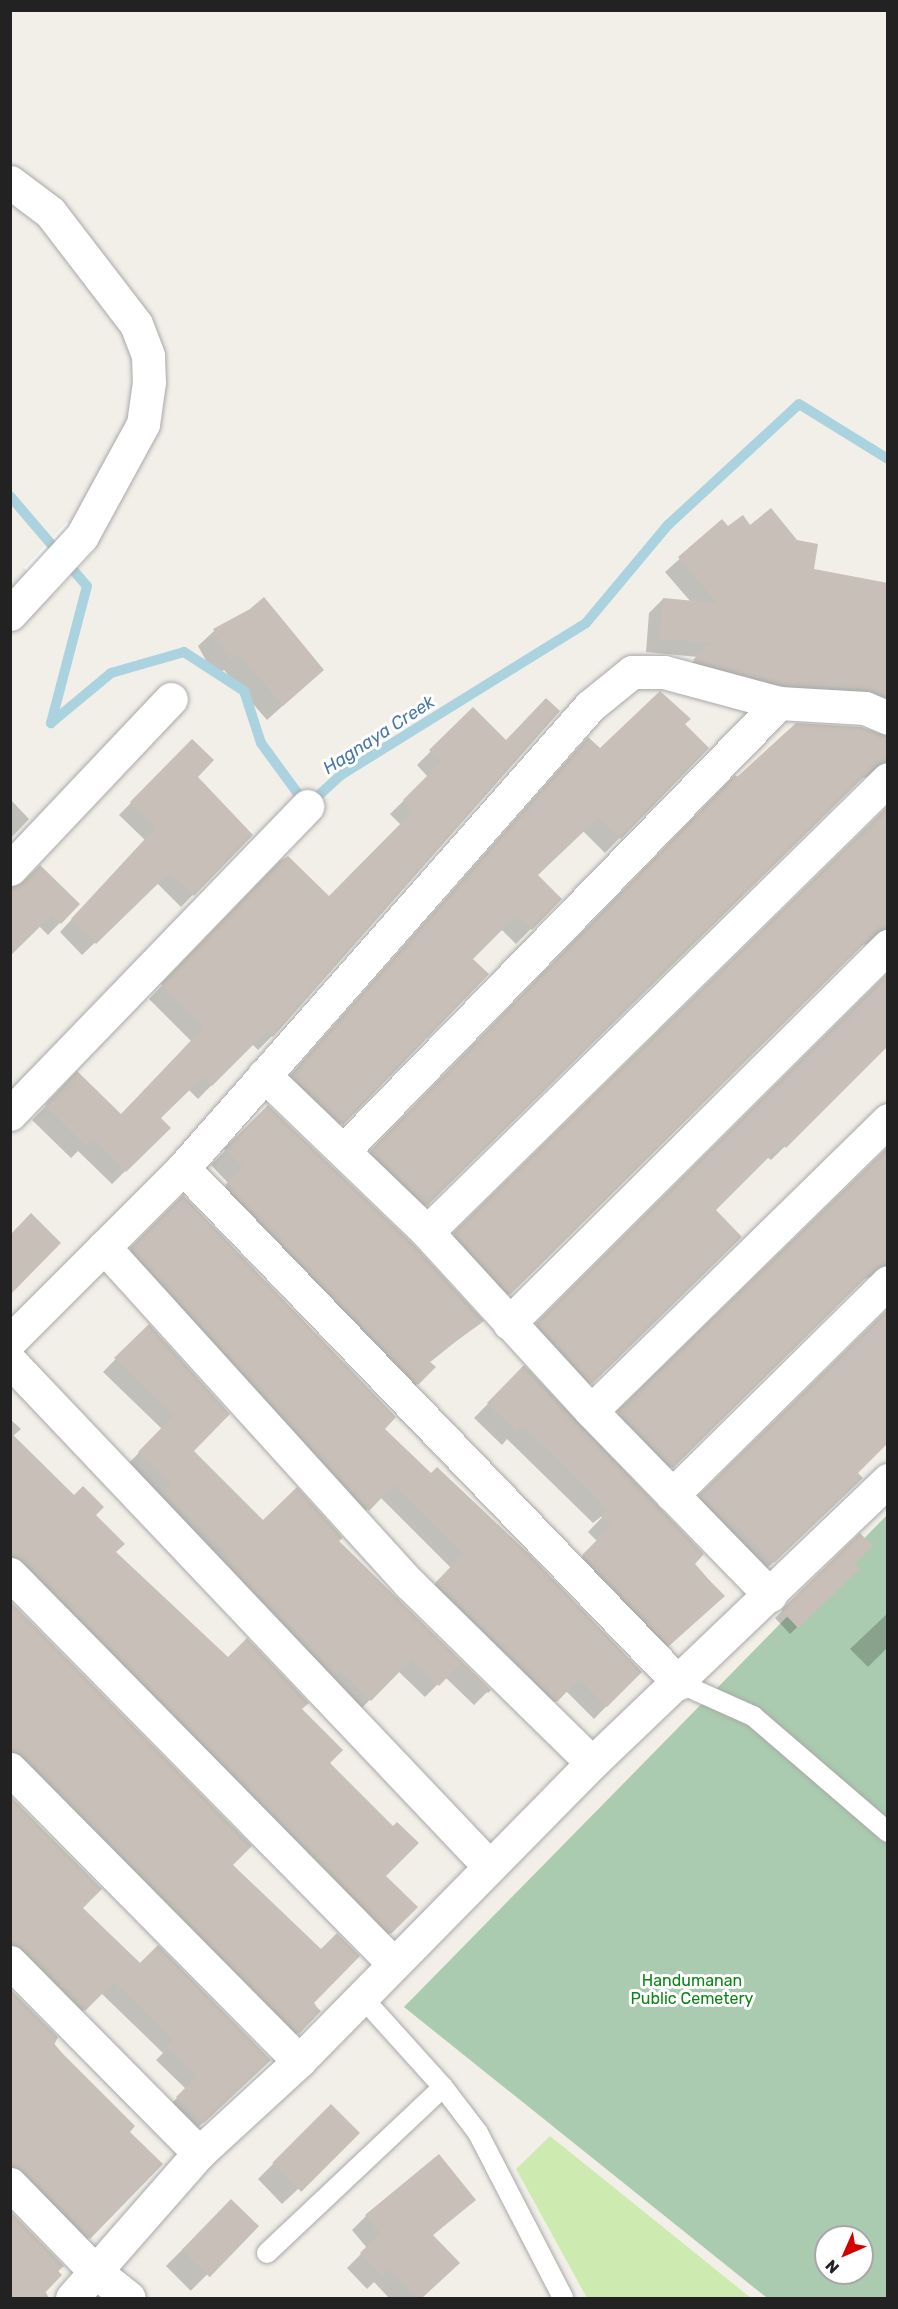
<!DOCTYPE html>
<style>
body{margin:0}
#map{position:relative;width:898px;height:2309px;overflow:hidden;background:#f2efe9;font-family:Rubik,sans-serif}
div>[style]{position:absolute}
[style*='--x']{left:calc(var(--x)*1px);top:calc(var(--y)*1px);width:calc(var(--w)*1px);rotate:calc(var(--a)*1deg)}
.grass>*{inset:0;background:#cdebb0}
.cemetery>*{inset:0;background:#aacbaf}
.pier>*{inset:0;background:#fff;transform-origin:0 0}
.shadow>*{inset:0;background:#0003;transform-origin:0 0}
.stream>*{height:10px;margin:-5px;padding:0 5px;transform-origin:5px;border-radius:5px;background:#aad3df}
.building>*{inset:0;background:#c7bfb8;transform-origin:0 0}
.roads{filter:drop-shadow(0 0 2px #a9a9a9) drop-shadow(0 0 2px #a9a9a9)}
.lane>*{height:20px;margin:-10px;padding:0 10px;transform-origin:10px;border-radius:10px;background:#fff}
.street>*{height:33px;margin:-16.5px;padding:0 16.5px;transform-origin:16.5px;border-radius:16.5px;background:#fff}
span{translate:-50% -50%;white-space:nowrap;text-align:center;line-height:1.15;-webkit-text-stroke:6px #fff;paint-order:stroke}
.park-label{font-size:16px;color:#0c8416}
.water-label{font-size:18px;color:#4a7aab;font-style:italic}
.frame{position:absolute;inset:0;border:12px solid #222;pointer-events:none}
.north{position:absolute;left:814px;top:2225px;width:60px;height:60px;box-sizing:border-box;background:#fff;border:2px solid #a7a7a7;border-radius:50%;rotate:225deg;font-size:16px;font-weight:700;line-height:24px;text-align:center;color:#222}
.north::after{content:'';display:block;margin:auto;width:21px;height:27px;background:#d40000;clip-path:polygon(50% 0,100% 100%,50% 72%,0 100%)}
</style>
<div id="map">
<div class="grass">
<i style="clip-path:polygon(550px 2136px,751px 2298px,587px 2298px,516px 2169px)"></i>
</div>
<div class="cemetery">
<i style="clip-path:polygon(evenodd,887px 1515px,887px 2298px,767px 2298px,404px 2007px,887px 1515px,826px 2237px,862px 2237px,862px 2273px,826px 2273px,826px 2237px)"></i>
</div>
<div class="pier">
<i style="left:67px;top:522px;width:40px;height:63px;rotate:43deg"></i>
</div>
<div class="shadow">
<i style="clip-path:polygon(722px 521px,728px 528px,750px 527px,812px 570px,888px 585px,888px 720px,680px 674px,698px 657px,646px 652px,649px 613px,663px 599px,691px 602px,665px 572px)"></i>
<i style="clip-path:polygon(214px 631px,322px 670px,267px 720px,224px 670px,214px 675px,198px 646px)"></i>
<i style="clip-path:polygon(473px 709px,506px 742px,558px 711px,272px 1036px,258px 1050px,252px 1044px,198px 1099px,188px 1089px,159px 1118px,169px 1128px,112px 1184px,78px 1151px,71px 1158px,32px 1120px,77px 1074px,121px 1115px,191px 1041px,149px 999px,281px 862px,329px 898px,401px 825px,390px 814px,428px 777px,417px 765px)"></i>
<i style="clip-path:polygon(683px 725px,707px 748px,605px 853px,583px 831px,536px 875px,560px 899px,516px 944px,501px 929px,471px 959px,487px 974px,326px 1139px,286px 1080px,588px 739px,600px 750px)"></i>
<i style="clip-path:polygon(888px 738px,888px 780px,878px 774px,859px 779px,412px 1219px,357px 1166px,735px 777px)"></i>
<i style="clip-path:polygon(192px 741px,196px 777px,251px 835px,181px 907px,157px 883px,82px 955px,60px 932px,145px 840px,119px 815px)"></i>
<i style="clip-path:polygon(10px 799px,29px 819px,10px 839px)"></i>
<i style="clip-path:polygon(888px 808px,888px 947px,878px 941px,859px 946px,495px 1308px,440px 1248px)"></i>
<i style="clip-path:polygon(40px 867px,78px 904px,48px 935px,39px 926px,10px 956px,10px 888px,15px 889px)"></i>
<i style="clip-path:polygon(888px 975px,888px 1044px,771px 1160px,767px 1157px,714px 1210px,740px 1237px,577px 1397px,523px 1338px)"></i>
<i style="clip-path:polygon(268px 1107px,481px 1321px,429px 1363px,434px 1367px,402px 1399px,211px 1201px,229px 1184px,211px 1165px)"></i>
<i style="clip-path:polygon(888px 1149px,888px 1283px,869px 1277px,859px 1282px,658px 1481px,605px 1426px)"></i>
<i style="clip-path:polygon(183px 1197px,382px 1429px,640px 1672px,594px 1719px,566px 1691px,543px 1714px,424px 1596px,451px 1568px,380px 1497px,355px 1522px,119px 1262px)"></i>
<i style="clip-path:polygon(888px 1311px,856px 1473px,847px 1492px,759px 1576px,686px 1510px)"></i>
<i style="clip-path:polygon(148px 1326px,192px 1451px,263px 1522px,337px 1541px,489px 1690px,474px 1705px,445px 1677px,425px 1697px,398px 1671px,357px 1713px,126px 1466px,162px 1429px,103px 1372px)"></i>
<i style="clip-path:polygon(524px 1367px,723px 1596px,654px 1659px,569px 1571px,597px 1541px,588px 1532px,607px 1512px,593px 1523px,507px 1439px,502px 1445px,474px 1418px)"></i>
<i style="clip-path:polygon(10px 1419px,21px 1429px,13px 1436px,94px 1515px,114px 1552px,228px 1659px,300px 1709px,384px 1876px,415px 1907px,378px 1945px,10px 1572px)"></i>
<i style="clip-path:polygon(860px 1535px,853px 1564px,858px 1569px,790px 1634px,775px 1618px)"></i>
<i style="clip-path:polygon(10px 1603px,231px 1865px,319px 2011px,286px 2045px,10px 1771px)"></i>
<i style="clip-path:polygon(888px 1613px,888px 1647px,868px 1667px,850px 1649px)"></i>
<i style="clip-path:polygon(10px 1796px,100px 1889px,81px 1908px,257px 2072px,191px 2134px,165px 2110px,186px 2089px,156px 2060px,163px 2053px,101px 1993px,72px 2022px,10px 1960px)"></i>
<i style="clip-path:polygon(10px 1991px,128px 2132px,161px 2164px,77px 2250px,10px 2185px)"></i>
<i style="clip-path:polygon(331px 2106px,342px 2148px,282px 2204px,258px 2179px)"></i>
<i style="clip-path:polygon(474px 2199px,432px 2236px,444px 2277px,421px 2298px,389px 2298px,374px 2282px,367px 2289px,347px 2268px,367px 2248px,352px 2230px,366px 2216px)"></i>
<i style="left:231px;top:2201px;width:35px;height:92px;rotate:45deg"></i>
<i style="clip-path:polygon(10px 2211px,62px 2266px,45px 2291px,49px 2298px,10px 2298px)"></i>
</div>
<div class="stream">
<i style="--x:10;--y:496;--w:118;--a:49.5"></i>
<i style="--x:87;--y:586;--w:142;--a:104.7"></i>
<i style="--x:51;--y:723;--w:78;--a:-39.8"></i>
<i style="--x:111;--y:673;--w:76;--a:-16"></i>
<i style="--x:184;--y:652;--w:72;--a:33"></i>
<i style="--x:244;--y:691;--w:55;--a:71.9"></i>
<i style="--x:261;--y:743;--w:78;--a:53.9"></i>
<i style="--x:307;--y:806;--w:46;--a:-42.4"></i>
<i style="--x:341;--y:775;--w:288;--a:-31.8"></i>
<i style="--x:586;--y:623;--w:128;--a:-50.1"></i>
<i style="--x:668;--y:525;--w:178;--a:-42.7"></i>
<i style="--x:799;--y:404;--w:105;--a:31.7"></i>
</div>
<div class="building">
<i style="clip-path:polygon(771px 508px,797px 540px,818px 544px,814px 569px,888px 583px,888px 697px,866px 689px,782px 684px,693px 660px,710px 643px,659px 639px,663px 598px,717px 603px,678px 557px,722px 519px,728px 526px,743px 515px,750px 525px)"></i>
<i style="clip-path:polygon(264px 597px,324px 670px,283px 706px,240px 655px,230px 660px,213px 629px,250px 609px)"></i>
<i style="clip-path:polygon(660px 691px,691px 719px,685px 724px,709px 748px,621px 839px,599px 817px,538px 875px,562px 899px,532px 930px,517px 915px,473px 959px,489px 974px,343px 1125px,294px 1078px,304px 1068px,300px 1064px,588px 737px,600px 748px)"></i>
<i style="clip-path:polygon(546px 698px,560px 711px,273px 1037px,267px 1031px,212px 1086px,203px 1077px,161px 1118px,171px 1128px,126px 1172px,93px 1138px,86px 1146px,45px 1105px,77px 1071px,121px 1114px,204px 1027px,161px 984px,280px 861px,288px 856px,329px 896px,413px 811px,403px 800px,441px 762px,429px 750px,473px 707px,506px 740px)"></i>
<i style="clip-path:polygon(796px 723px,861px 727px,888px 736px,888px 761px,875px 766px,427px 1206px,370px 1151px,735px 775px,737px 777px)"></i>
<i style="clip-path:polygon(192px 739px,214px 760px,198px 777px,253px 835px,194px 896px,170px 872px,96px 944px,71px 919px,156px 827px,130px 802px)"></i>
<i style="clip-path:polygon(888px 806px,888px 928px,875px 933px,510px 1295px,453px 1233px)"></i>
<i style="clip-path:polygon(40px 865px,80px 904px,61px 924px,52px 915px,10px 956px,10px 887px,23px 882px)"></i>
<i style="clip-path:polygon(888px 973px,888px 1046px,786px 1148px,782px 1144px,716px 1210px,742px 1237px,592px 1384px,536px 1323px)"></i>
<i style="clip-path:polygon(268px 1105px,414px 1245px,484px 1321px,429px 1361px,436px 1367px,418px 1385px,225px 1185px,243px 1167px,224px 1149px)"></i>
<i style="clip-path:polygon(888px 1147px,888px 1264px,875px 1269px,673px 1468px,617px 1411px)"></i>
<i style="clip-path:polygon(183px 1195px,396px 1417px,385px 1429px,431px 1473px,437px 1467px,527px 1552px,642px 1672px,607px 1707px,579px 1679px,557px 1702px,435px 1583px,463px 1554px,394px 1485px,369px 1511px,130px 1248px)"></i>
<i style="clip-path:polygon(31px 1213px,61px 1243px,10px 1295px,10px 1235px)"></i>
<i style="clip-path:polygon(888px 1309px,888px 1443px,858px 1473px,863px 1478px,774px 1563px,735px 1524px,731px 1528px,699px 1495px)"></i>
<i style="clip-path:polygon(149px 1324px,230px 1414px,194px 1451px,263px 1520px,297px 1487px,343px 1538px,339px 1541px,491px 1690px,488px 1693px,459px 1665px,439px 1686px,412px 1659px,371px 1701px,341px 1671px,335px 1676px,225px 1558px,228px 1555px,163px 1493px,171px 1484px,138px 1452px,174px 1415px,114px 1358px)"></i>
<i style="clip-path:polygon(524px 1365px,704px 1554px,694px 1565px,725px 1596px,669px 1646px,582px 1555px,611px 1526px,601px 1516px,608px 1510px,523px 1426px,517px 1432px,487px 1403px)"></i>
<i style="clip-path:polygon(10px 1432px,74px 1495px,83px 1486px,104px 1507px,96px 1515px,125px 1544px,116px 1552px,228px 1657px,247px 1638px,309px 1703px,302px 1709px,343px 1750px,330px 1763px,393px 1826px,397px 1822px,419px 1843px,386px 1876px,418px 1907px,391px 1934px,23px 1561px,10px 1556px)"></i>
<i style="clip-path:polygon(860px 1533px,873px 1546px,855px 1564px,860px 1569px,798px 1628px,781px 1610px)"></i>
<i style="clip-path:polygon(10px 1601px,252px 1846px,233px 1865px,321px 1949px,337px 1933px,360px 1956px,313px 2004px,321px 2011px,299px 2034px,23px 1756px,10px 1751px)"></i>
<i style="clip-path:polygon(10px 1796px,102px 1889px,83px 1908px,140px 1963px,158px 1945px,271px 2060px,204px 2123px,176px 2097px,197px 2076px,167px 2046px,174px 2040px,114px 1982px,85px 2011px,23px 1949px,10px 1944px)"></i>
<i style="clip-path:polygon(10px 1989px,58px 2037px,54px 2045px,135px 2126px,130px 2132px,163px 2164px,90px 2239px,23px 2171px,10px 2166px)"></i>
<i style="left:331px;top:2104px;width:41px;height:83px;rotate:45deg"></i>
<i style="clip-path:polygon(439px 2154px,476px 2200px,433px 2235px,460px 2263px,422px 2298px,416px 2298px,389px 2269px,382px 2276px,360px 2253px,380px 2233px,365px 2215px)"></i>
<i style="left:231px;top:2199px;width:39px;height:71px;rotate:44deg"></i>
<i style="clip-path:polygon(10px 2211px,64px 2266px,58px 2271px,62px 2275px,40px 2298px,10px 2298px)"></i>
</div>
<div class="roads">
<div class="lane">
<i style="--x:679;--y:1683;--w:81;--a:24"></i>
<i style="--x:753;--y:1716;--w:178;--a:40.7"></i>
<i style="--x:361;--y:1996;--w:122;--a:48"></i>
<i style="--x:443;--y:2087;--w:58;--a:52.7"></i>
<i style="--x:478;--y:2133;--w:186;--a:62.7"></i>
<i style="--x:267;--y:2253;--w:242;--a:-43.3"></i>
</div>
<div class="street">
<i style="--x:10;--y:182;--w:50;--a:36.9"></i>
<i style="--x:50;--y:212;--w:141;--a:52.5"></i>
<i style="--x:136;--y:324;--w:34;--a:69"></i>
<i style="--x:148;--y:356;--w:26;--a:88"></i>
<i style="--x:149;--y:382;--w:42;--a:98.1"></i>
<i style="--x:143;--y:424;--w:128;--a:118.6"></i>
<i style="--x:82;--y:536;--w:106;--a:132.7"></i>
<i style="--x:10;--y:869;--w:234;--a:-46.6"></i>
<i style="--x:264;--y:1075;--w:226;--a:43.9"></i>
<i style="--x:427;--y:1232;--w:243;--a:47.5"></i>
<i style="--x:591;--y:1411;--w:257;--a:45.8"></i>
<i style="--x:10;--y:1114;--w:428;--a:-46"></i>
<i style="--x:344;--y:1150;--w:624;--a:-45.78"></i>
<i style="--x:183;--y:1168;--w:715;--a:46.08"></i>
<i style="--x:427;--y:1232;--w:646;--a:-44.5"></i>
<i style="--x:104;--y:1247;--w:455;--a:47.8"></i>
<i style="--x:410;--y:1584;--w:255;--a:44.5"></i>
<i style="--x:509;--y:1323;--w:535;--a:-44.85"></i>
<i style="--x:10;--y:1341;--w:245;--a:-45"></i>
<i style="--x:183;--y:1168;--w:616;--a:-48.62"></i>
<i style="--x:590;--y:706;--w:54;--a:-39"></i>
<i style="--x:632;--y:672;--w:32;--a:0"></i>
<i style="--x:664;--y:672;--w:119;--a:15.1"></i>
<i style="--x:779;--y:703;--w:86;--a:3.3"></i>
<i style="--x:865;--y:708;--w:25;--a:23"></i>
<i style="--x:10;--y:1361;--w:697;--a:46.51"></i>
<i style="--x:591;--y:1411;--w:416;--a:-44.4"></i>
<i style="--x:672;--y:1495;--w:303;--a:-44.6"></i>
<i style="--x:10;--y:1574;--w:547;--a:45.44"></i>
<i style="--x:10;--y:1769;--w:411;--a:45.3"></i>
<i style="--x:10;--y:1962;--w:269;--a:45.3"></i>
<i style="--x:10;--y:2184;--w:122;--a:45.7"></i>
<i style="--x:95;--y:2271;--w:43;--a:38.5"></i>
<i style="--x:72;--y:2298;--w:193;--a:-48.8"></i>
<i style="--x:199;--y:2153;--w:136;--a:-42.6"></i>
<i style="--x:299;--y:2061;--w:418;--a:-45.5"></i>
<i style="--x:592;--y:1763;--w:410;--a:-43.7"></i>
</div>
</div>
<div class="park-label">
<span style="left:692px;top:1990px">Handumanan<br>Public Cemetery</span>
</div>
<div class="water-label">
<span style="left:379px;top:735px;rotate:-33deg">Hagnaya Creek</span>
</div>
<div class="frame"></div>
<div class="north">N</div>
</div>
